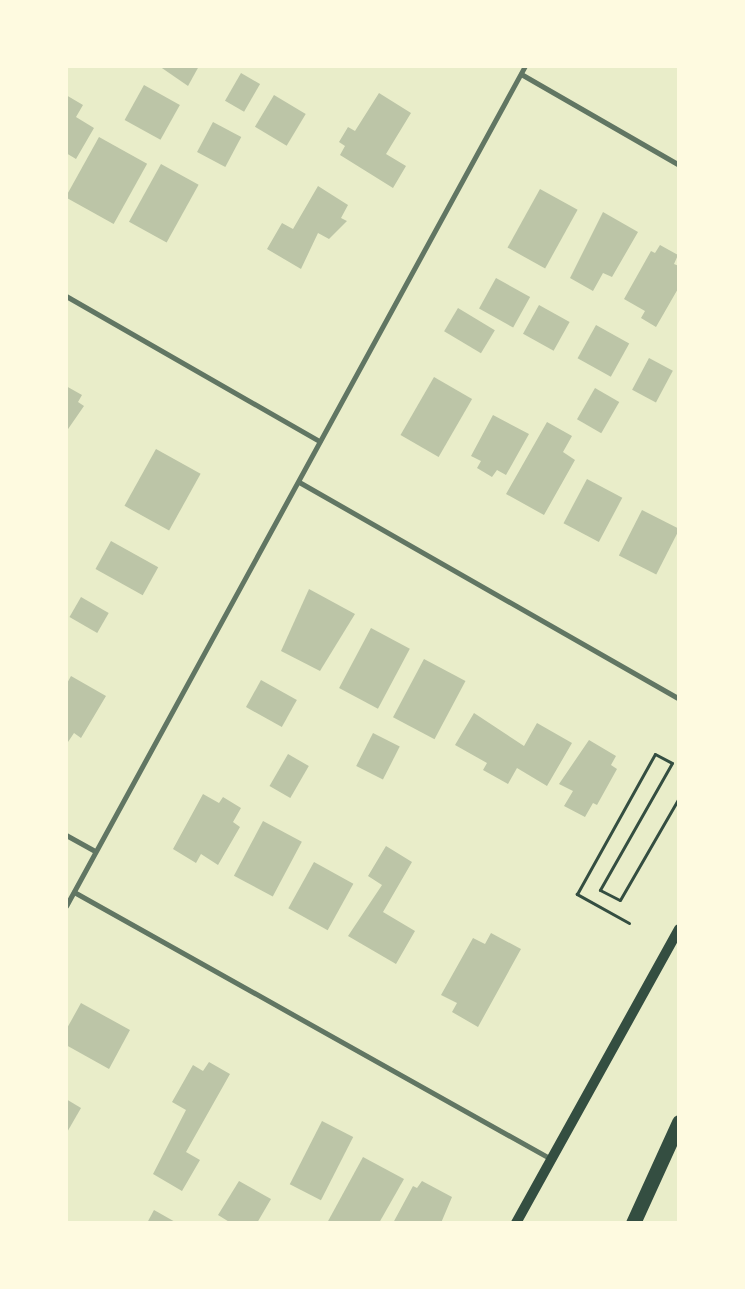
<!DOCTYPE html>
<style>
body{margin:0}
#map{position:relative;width:745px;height:1289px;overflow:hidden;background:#e9edc9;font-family:Commissioner,sans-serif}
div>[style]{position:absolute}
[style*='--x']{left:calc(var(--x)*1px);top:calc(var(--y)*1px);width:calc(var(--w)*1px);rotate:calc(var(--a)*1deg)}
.building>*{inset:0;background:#bcc5a7;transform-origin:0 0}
.path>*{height:3px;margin:-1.5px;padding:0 1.5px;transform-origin:1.5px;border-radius:1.5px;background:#344e41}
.minor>*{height:5px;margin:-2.5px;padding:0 2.5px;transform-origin:2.5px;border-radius:2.5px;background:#617663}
.secondary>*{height:10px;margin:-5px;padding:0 5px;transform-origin:5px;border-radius:5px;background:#344e41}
.motorway>*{height:15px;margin:-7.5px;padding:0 7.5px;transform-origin:7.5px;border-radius:7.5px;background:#344e41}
span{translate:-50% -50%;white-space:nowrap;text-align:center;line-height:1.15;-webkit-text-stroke:4px #fefae0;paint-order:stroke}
.frame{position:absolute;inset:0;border:68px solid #fefae0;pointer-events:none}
</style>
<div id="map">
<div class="building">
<i style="clip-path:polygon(159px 66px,199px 66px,188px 86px)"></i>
<i style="left:241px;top:73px;width:22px;height:32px;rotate:30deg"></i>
<i style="left:144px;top:85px;width:41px;height:40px;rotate:29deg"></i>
<i style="clip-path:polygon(379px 93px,411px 113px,386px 154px,406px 166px,393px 188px,340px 155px,345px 146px,339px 142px,348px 127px,355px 131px)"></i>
<i style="clip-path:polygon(66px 95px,83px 105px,76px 117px,94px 128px,76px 159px,66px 153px)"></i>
<i style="left:274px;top:95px;width:37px;height:37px;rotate:31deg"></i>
<i style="left:213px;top:122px;width:32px;height:34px;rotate:28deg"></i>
<i style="left:99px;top:137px;width:55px;height:69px;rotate:29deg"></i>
<i style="left:161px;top:164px;width:43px;height:66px;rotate:29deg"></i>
<i style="clip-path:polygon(318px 186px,348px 205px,341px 218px,347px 221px,329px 239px,318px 233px,301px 269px,267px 249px,282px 223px,293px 229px)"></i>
<i style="left:540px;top:189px;width:43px;height:67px;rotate:29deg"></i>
<i style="clip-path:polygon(603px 212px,638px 232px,612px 277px,603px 273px,593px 291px,570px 278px)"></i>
<i style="clip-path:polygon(660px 245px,678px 255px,674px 264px,679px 266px,679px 287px,656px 327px,641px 318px,645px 311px,624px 299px,651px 251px,655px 253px)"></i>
<i style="left:496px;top:278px;width:39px;height:35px;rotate:29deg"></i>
<i style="left:539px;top:305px;width:35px;height:33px;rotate:29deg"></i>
<i style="left:458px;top:308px;width:43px;height:27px;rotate:31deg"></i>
<i style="left:596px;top:325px;width:38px;height:38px;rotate:29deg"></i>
<i style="left:649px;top:358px;width:27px;height:36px;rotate:28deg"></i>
<i style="left:434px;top:377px;width:44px;height:67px;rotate:30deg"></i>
<i style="clip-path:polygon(66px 386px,82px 395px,78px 402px,84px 406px,66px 432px)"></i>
<i style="left:595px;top:388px;width:28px;height:36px;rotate:30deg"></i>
<i style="clip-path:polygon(493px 415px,529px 434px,506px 475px,497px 470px,492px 477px,477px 468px,481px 461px,471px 456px)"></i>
<i style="clip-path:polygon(547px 422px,572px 436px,563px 452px,575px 460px,544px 515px,506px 494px)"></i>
<i style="left:156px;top:449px;width:51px;height:65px;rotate:29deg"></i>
<i style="left:587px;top:479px;width:40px;height:50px;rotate:28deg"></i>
<i style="left:642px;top:510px;width:42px;height:51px;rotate:27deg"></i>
<i style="left:111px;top:541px;width:54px;height:32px;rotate:29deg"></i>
<i style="clip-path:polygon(309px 589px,355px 614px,320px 671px,281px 651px)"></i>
<i style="left:81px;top:597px;width:32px;height:23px;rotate:30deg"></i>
<i style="left:371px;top:628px;width:44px;height:68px;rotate:28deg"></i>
<i style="left:424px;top:659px;width:47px;height:66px;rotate:28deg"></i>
<i style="clip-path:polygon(71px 676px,106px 696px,81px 738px,74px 733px,68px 742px,66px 685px)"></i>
<i style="left:261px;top:680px;width:41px;height:31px;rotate:29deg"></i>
<i style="clip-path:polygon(474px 713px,524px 746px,537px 723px,572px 743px,547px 786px,517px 768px,508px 784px,483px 770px,487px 763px,455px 745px)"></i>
<i style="left:373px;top:733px;width:30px;height:37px;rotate:27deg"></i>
<i style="clip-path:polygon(589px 740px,616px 756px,611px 765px,617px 769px,597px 805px,593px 803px,585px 817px,564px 806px,573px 791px,559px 784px)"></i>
<i style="left:288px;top:754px;width:24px;height:37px;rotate:30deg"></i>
<i style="clip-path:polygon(203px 794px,219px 803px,223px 797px,241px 808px,233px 822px,240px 827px,218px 865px,201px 854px,196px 863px,173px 849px)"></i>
<i style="left:263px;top:821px;width:44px;height:62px;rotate:28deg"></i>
<i style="clip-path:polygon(386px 846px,412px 862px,383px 912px,415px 931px,396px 964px,348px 936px,382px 885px,368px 876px)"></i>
<i style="left:314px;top:862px;width:45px;height:53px;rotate:29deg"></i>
<i style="clip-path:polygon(491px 933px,521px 949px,478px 1027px,452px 1012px,457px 1003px,441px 995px,473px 938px,485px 944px)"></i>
<i style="clip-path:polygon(81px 1003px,130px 1030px,109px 1069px,66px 1045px,66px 1030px)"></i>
<i style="clip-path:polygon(209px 1062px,230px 1074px,186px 1152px,200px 1160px,182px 1191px,153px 1174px,186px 1110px,172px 1102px,193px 1065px,203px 1071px)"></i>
<i style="clip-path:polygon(66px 1099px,81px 1108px,66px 1134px)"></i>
<i style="left:322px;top:1121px;width:35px;height:71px;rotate:27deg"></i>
<i style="clip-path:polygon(363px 1157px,404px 1179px,379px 1223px,327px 1223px)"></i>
<i style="clip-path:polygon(239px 1181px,271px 1199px,257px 1223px,231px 1223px,218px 1215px)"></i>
<i style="clip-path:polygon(422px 1181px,452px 1197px,441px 1223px,393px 1223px,413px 1186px,417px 1188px)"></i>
<i style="clip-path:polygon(154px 1210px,177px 1223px,147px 1223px)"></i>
</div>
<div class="path">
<i style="--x:629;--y:923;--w:60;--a:-150.9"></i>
<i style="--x:577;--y:894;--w:160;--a:-60.9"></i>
<i style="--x:655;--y:754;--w:19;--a:28"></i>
<i style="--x:672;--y:763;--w:146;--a:119.6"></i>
<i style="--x:600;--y:890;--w:22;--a:27"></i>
<i style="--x:620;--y:900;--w:118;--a:-60"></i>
</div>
<div class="minor">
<i style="--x:521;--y:74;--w:182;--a:29.9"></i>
<i style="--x:66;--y:296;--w:292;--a:29.8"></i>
<i style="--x:299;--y:482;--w:438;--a:29.7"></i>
<i style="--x:66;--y:835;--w:33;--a:29"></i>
<i style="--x:74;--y:892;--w:547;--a:29.24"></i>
<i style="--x:66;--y:906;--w:957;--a:-61.35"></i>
</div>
<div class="secondary">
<i style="--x:516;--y:1223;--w:336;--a:-61"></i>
</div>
<div class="motorway">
<i style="--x:633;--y:1223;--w:111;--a:-65.5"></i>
</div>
<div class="frame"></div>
</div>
